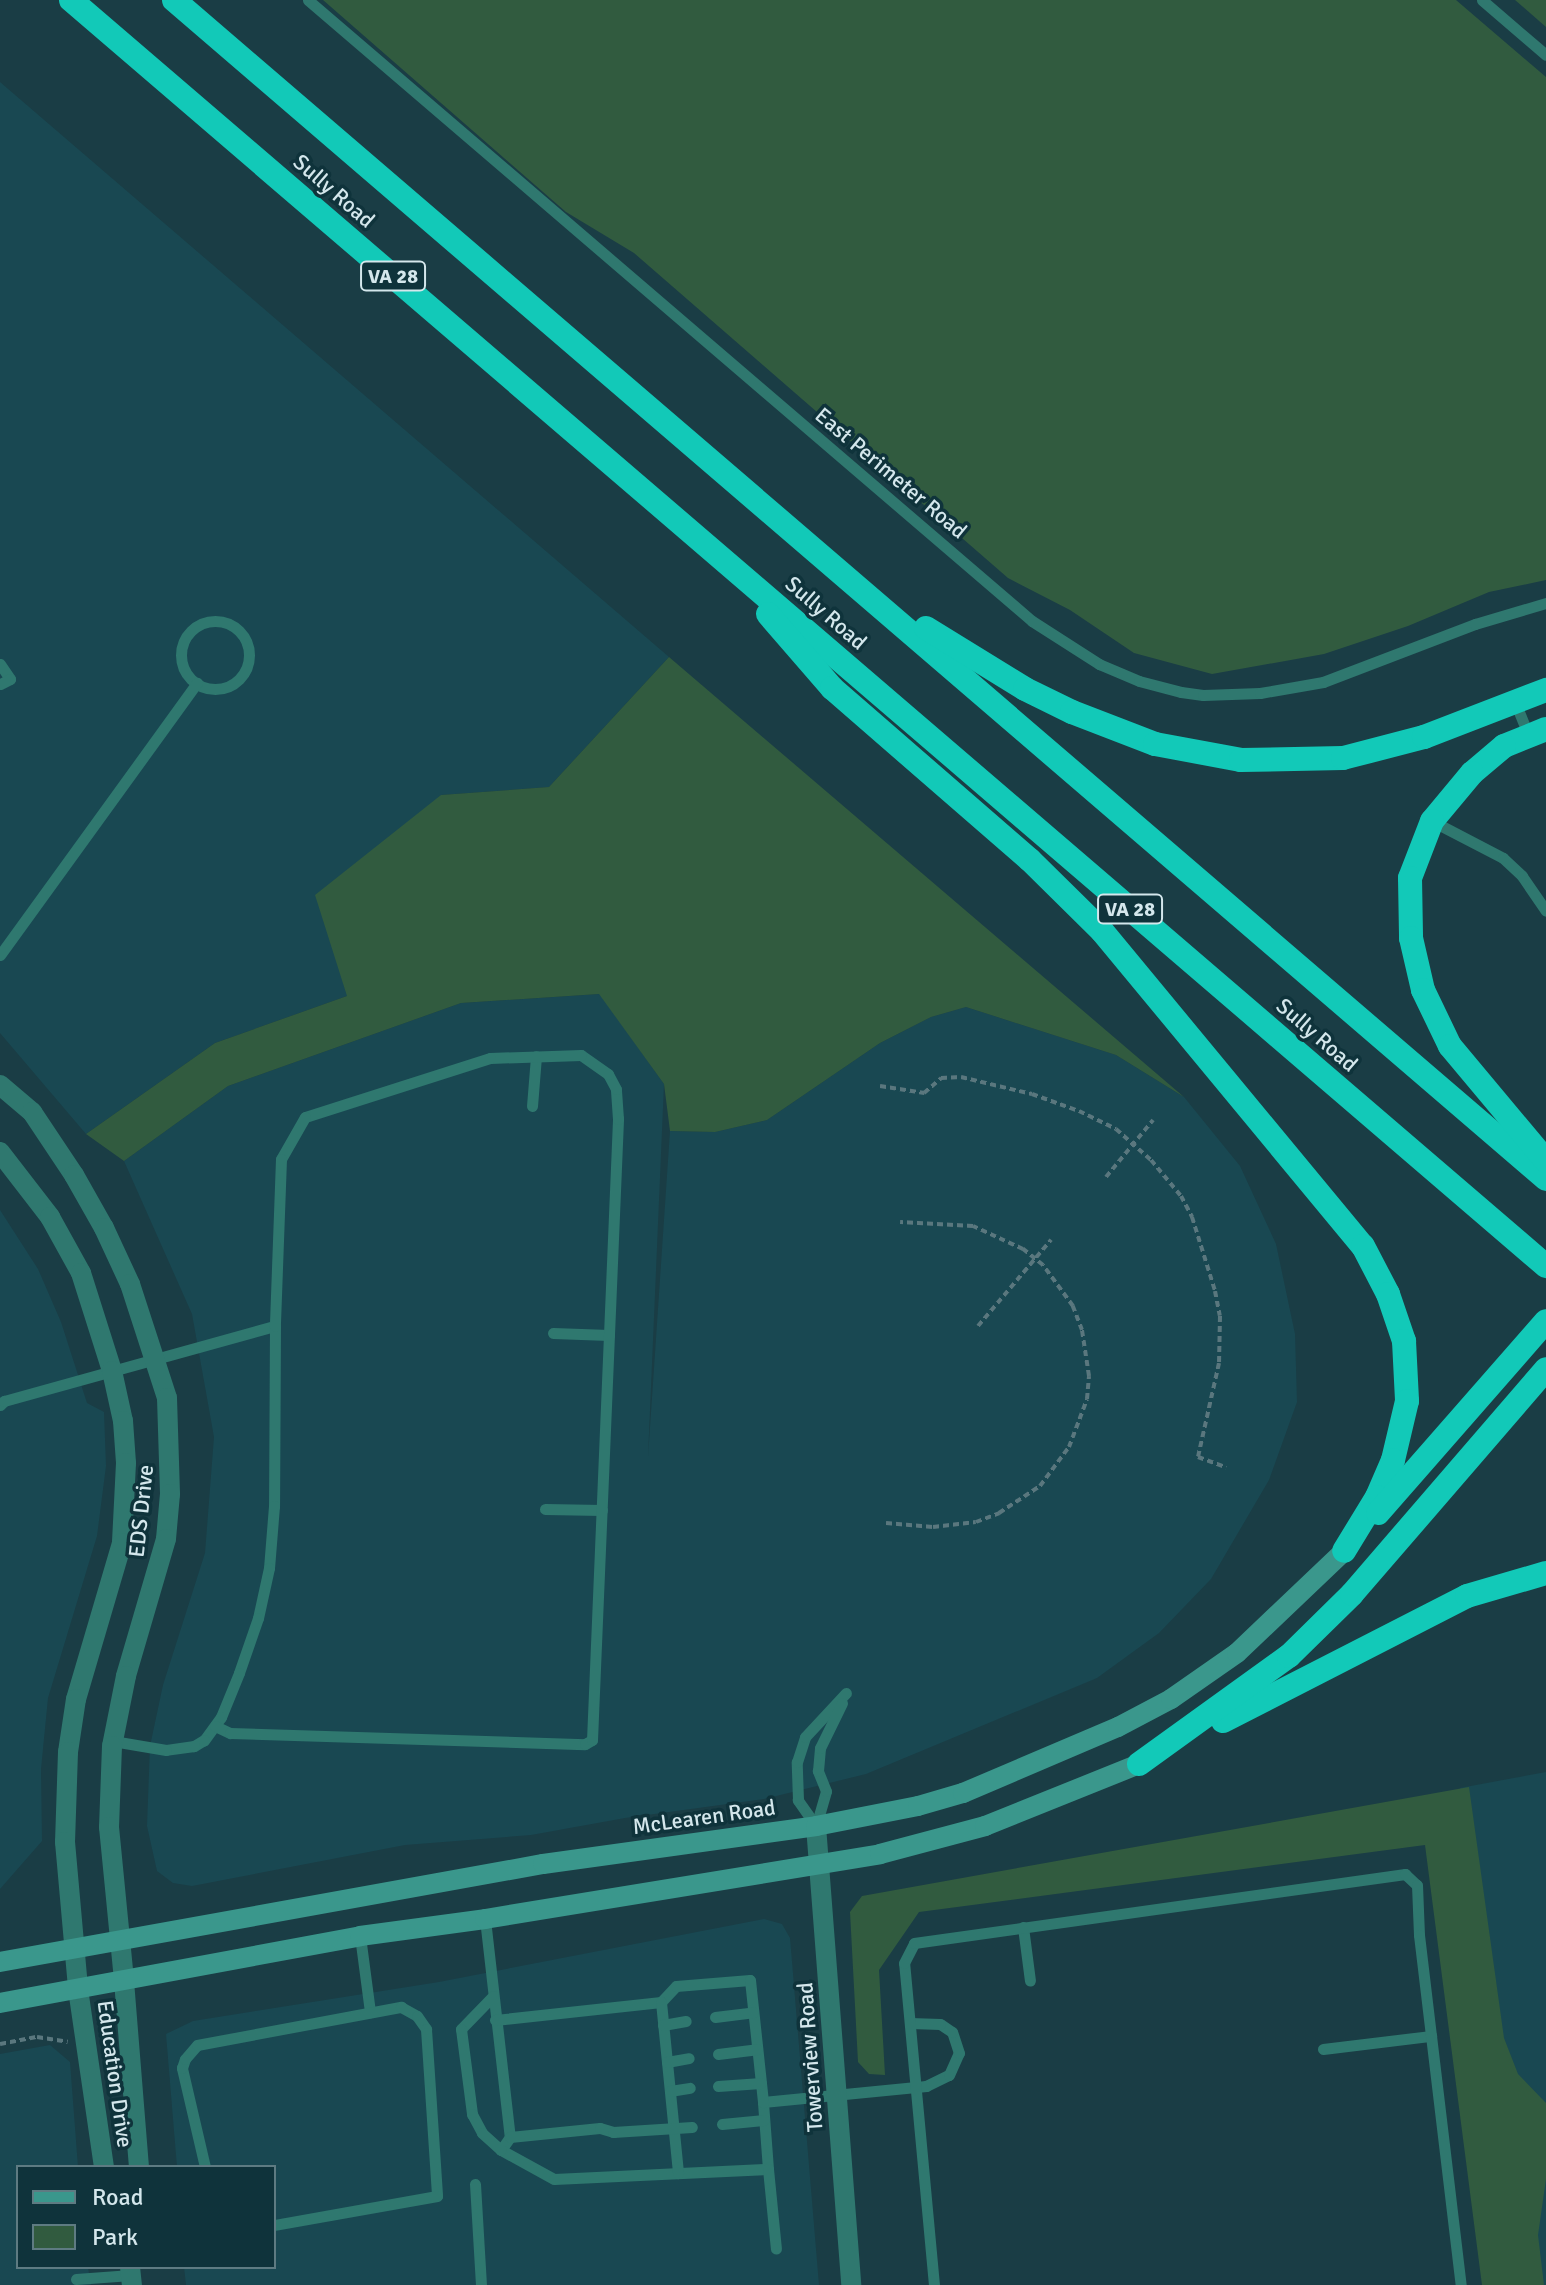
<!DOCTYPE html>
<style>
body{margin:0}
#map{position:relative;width:1546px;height:2285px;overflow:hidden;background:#1a3d45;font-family:Signika,sans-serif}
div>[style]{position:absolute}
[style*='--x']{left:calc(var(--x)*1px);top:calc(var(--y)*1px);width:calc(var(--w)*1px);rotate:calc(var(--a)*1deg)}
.built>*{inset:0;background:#194852}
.green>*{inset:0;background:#315b3f}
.path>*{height:4px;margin-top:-2px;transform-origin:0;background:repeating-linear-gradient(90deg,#5a777e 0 6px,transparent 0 10px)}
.service>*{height:11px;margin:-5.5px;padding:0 5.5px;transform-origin:5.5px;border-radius:5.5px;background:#2f786f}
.service>.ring{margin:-5.5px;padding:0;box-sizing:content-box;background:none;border:11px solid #2f786f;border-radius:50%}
.minor>*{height:20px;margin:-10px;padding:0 10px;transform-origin:10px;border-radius:10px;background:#2f786f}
.tertiary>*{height:20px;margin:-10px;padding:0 10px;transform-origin:10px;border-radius:10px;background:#2f786f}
.secondary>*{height:20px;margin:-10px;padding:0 10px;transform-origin:10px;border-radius:10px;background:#3a978c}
.motorway>*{height:24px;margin:-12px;padding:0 12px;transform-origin:12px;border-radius:12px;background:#12c9b8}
span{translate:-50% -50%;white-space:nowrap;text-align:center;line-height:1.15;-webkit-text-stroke:7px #0f333b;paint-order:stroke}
.shield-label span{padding:2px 6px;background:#0f333b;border:2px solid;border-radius:6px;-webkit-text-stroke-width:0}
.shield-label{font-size:20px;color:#d4e7ec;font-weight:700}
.street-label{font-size:22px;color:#d4e7ec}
.legend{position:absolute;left:16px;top:2165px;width:260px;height:104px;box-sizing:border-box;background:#0f333b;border:2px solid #5e7b82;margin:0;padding:10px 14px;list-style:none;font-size:24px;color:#d4e7ec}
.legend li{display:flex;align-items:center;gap:16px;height:40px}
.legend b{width:40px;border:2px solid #5e7b82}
</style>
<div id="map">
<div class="built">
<i style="clip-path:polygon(0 82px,669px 657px,549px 787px,441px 795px,347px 996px,215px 1043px,86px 1134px,0 1033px)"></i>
<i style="clip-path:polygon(600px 994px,664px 1084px,648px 1457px,670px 1131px,715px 1132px,767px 1120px,880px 1043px,931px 1017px,966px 1007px,1116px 1055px,1184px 1097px,1240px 1166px,1276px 1244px,1295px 1334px,1297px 1402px,1269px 1480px,1211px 1579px,1159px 1633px,1097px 1678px,866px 1774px,764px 1799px,625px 1818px,531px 1835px,405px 1845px,192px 1886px,173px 1883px,157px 1871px,147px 1826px,150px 1746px,163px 1685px,205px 1553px,214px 1437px,192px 1314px,124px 1161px,228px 1086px,461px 1003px)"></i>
<i style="clip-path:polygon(0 1210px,38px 1269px,61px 1322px,87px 1403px,104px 1412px,106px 1466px,97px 1536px,48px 1698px,41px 1769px,42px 1841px,0 1889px)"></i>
<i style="clip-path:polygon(1546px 1772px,1546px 2285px,1530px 2285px,1460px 1788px)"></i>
<i style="clip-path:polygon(764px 1919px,782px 1924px,790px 1938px,819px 2285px,186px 2285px,184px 2267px,274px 2267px,274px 2167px,177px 2167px,166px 2034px,193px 2021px,439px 1982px)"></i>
<i style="clip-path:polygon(50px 2045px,70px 2062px,78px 2167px,18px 2167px,18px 2267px,88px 2267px,91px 2285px,0 2285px,0 2054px)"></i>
</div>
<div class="green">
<i style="clip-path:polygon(323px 0,1456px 0,1546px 77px,1546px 580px,1489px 592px,1408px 626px,1324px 654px,1212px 674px,1134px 653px,1070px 610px,1008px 578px,634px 253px,566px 212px)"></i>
<i style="clip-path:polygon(1515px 0,1546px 0,1546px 27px)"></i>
<i style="clip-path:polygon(669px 657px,1184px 1097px,1116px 1055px,966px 1007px,931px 1017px,880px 1043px,767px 1120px,715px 1132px,670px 1131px,664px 1084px,599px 994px,461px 1003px,228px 1086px,124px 1161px,86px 1134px,215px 1043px,347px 996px,315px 895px,441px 795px,549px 787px)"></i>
<i style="clip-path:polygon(1469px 1787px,1504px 2038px,1518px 2074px,1546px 2103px,1546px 2179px,1538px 2235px,1544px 2285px,1482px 2285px,1425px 1845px,919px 1912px,879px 1970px,885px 2075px,869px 2074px,858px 2062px,850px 1912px,862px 1896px)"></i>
</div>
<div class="path">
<i style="--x:880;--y:1086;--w:45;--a:9"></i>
<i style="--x:924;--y:1093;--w:23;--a:-41"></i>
<i style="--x:941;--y:1078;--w:20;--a:-3"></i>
<i style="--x:961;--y:1077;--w:73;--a:13.5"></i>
<i style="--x:1032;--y:1094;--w:50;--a:19.9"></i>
<i style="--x:1079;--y:1111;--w:41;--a:25.9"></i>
<i style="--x:1116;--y:1129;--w:47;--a:41.5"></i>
<i style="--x:1151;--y:1160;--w:47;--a:50.2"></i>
<i style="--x:1181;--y:1196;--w:24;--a:62"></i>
<i style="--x:1192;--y:1217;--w:77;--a:72.7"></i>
<i style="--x:1215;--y:1291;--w:25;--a:79"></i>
<i style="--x:1220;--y:1316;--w:47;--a:91.2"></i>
<i style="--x:1219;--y:1363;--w:96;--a:102.6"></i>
<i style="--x:1198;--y:1457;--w:30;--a:20"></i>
<i style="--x:1106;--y:1177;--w:74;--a:-50.5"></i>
<i style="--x:978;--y:1326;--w:113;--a:-49.7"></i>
<i style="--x:886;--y:1523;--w:47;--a:4.9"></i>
<i style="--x:933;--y:1527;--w:43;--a:-6.6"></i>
<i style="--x:976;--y:1522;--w:25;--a:-21"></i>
<i style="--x:999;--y:1513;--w:49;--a:-33.4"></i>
<i style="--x:1040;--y:1486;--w:49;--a:-53.4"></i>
<i style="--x:1069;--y:1447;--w:51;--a:-69.4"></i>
<i style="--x:1087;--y:1399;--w:23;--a:-85"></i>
<i style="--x:1089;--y:1376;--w:47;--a:-98.7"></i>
<i style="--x:1082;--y:1330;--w:26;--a:-111"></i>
<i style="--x:1073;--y:1306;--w:51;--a:-126.2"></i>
<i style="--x:1043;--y:1265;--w:26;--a:-141"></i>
<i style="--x:1023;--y:1249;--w:55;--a:-155.3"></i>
<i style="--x:973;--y:1226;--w:73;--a:-176.9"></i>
<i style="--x:0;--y:2044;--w:38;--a:-11"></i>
<i style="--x:37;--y:2037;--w:31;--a:9"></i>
</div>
<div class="service">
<i style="--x:308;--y:0;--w:954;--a:40.62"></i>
<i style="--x:1032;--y:621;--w:80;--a:32.7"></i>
<i style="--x:1099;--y:664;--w:43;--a:23"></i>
<i style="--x:1139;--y:681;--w:43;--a:14.7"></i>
<i style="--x:1181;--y:692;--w:22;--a:8"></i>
<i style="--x:1203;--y:695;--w:57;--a:-2"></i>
<i style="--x:1260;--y:693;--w:64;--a:-9.9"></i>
<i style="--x:1323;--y:682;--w:163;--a:-20.9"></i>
<i style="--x:1475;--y:624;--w:74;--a:-16.5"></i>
<i style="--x:1482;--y:0;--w:84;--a:40.7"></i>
<i class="ring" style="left:181px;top:621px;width:57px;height:57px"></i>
<i style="--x:0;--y:664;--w:18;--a:56"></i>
<i style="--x:10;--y:679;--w:11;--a:153"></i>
<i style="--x:1515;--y:702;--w:35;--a:68"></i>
<i style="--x:1432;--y:821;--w:80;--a:27.5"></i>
<i style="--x:1503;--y:858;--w:26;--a:43"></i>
<i style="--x:1522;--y:876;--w:42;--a:55.6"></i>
<i style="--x:0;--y:955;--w:336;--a:-54.1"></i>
<i style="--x:532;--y:1106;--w:50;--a:-85.4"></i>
<i style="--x:553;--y:1333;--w:56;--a:2"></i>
<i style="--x:0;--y:1405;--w:6;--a:-45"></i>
<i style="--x:4;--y:1401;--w:281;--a:-15.5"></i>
<i style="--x:275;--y:1326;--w:180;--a:90.3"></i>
<i style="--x:274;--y:1506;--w:62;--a:94.6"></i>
<i style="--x:269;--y:1568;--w:51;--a:102.4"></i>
<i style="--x:258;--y:1618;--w:58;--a:109.1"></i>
<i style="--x:239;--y:1673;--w:48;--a:112.2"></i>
<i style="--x:221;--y:1717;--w:29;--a:126"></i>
<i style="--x:204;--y:1740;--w:12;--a:149"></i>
<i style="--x:194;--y:1746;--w:28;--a:172"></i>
<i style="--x:166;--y:1750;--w:54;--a:-170.4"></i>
<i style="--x:545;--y:1509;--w:57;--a:1"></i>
<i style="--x:215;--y:1726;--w:17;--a:25"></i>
<i style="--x:230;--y:1733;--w:355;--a:1.8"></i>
<i style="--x:585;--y:1744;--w:8;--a:-30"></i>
<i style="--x:592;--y:1740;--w:622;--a:-87.6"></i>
<i style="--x:618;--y:1119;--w:30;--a:-94"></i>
<i style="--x:616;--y:1089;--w:17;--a:-118"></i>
<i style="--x:608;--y:1074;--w:33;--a:-145"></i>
<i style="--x:581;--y:1055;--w:91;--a:178.1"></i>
<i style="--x:490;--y:1058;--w:194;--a:162.3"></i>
<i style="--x:305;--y:1117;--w:48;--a:119.7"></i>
<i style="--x:281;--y:1159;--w:167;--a:92.1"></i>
<i style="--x:816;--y:1826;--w:32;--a:-125"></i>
<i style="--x:798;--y:1800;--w:38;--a:-92"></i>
<i style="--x:797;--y:1762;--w:26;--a:-72"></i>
<i style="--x:805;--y:1737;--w:60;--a:-47"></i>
<i style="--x:816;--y:1826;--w:36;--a:-74"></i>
<i style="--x:826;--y:1791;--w:22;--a:-112"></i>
<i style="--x:818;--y:1771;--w:23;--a:-85"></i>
<i style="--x:820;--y:1748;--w:50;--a:-63.9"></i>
<i style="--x:485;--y:1919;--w:219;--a:83.5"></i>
<i style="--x:510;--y:2137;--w:16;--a:125"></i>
<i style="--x:501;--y:2150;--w:60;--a:28.7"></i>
<i style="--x:554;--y:2179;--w:214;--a:-2.7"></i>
<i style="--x:768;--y:2169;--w:67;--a:-94.3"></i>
<i style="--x:763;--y:2102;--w:164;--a:-5.6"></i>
<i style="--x:926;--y:2086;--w:25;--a:-26"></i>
<i style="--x:949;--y:2075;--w:24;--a:-66"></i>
<i style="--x:959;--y:2053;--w:22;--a:-108"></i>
<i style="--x:952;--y:2032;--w:14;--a:-146"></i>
<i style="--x:940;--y:2024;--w:30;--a:-178"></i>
<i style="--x:1023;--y:1927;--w:54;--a:82.6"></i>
<i style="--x:360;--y:1936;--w:77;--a:82.5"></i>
<i style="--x:493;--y:1996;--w:46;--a:134.1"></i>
<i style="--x:461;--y:2029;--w:86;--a:82.6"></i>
<i style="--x:472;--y:2114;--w:21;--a:62"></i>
<i style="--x:482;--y:2133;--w:25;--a:42"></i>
<i style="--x:661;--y:2002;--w:22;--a:-47"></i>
<i style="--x:676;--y:1986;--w:74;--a:-4.6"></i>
<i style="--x:750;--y:1980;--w:123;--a:83.9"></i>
<i style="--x:715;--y:2017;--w:38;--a:-7"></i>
<i style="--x:495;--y:2020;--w:167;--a:-6.2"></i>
<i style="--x:661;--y:2002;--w:172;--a:84.3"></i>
<i style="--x:663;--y:2025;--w:23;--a:-10"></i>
<i style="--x:1323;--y:2049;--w:109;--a:-6.9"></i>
<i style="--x:718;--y:2054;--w:39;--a:-7"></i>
<i style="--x:667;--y:2062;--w:22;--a:-10"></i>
<i style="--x:718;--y:2086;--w:43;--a:-4"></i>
<i style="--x:670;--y:2091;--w:20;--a:-9"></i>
<i style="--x:722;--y:2124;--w:42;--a:-5.4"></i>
<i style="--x:510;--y:2137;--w:90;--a:-5.7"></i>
<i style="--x:600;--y:2128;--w:14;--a:17"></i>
<i style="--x:613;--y:2132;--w:79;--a:-3.6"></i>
<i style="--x:205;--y:2167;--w:102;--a:-103.1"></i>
<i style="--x:182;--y:2068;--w:9;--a:-72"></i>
<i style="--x:185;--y:2059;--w:18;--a:-49"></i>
<i style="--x:197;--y:2045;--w:208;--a:-10.6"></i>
<i style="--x:401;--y:2007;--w:18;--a:29"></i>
<i style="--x:417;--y:2016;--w:16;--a:55"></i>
<i style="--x:426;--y:2029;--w:167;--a:86.2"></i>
<i style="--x:437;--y:2196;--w:166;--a:169.9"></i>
<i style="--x:768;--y:2169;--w:80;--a:84.3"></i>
<i style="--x:475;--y:2184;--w:101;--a:86.6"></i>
<i style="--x:76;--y:2279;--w:55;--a:-4.2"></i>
<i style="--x:934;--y:2285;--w:323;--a:-95.3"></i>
<i style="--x:904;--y:1963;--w:22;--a:-63"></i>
<i style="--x:914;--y:1943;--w:496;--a:-8"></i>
<i style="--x:1405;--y:1874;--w:16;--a:43"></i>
<i style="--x:1417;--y:1885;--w:50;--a:87.7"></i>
<i style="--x:1419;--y:1935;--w:353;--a:83.2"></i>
</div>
<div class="minor">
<i style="--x:124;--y:1981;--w:187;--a:85.4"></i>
<i style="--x:78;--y:1989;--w:180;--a:81.7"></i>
<i style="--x:130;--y:2267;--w:18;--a:84"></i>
</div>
<div class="tertiary">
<i style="--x:0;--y:1085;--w:42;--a:40.2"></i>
<i style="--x:32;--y:1112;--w:76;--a:56.3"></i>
<i style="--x:74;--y:1175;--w:61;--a:60.5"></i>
<i style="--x:104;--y:1228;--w:62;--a:65.1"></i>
<i style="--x:130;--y:1284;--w:120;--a:72"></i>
<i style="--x:167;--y:1398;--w:96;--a:88.2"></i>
<i style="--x:170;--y:1494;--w:45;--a:95.1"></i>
<i style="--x:166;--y:1539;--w:143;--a:106.3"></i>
<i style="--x:126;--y:1676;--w:71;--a:101.3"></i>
<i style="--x:112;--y:1746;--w:81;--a:92.1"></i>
<i style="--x:109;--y:1827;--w:155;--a:84.4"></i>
<i style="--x:0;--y:1152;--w:82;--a:52.4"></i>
<i style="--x:50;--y:1217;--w:64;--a:61"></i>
<i style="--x:81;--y:1273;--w:103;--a:72.4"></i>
<i style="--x:112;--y:1371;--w:51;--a:77.6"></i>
<i style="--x:123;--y:1421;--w:42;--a:85.9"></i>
<i style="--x:126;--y:1463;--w:80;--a:92.9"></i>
<i style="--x:122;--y:1543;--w:163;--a:106.4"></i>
<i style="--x:76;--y:1699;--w:54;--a:98.6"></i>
<i style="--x:68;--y:1752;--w:90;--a:91.9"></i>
<i style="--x:65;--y:1842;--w:148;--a:84.9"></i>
<i style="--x:816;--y:1826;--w:460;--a:85.6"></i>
</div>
<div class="secondary">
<i style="--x:0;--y:1962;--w:552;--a:-10.23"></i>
<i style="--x:543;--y:1864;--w:276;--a:-7.9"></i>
<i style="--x:816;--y:1826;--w:104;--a:-11.1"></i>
<i style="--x:918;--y:1806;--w:47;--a:-16.1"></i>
<i style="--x:963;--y:1793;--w:168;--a:-23.1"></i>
<i style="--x:1118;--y:1727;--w:60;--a:-27.8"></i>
<i style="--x:1171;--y:1699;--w:80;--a:-34.9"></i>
<i style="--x:1237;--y:1653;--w:148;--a:-43.6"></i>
<i style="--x:0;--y:2003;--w:366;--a:-10.5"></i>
<i style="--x:360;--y:1936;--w:126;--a:-7.7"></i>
<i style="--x:485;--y:1919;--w:400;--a:-9.3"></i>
<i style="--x:880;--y:1854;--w:109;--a:-14.9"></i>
<i style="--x:985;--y:1826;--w:166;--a:-21.9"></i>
</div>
<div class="motorway">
<i style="--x:71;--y:0;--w:1944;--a:40.64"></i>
<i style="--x:174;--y:0;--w:1809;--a:40.67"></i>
<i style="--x:768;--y:614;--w:98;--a:49.1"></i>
<i style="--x:832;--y:688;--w:262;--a:41"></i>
<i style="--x:1030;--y:860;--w:101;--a:44.6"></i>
<i style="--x:1102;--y:931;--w:409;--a:50.4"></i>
<i style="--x:1363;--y:1246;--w:54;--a:62.5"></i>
<i style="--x:1388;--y:1294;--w:50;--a:71.2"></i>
<i style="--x:1404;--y:1341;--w:60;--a:87.1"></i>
<i style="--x:1407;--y:1401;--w:61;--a:103.3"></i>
<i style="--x:1393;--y:1460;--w:40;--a:113.4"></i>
<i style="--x:1377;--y:1497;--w:63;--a:121.4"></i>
<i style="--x:926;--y:628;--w:116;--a:31.6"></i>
<i style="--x:1025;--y:689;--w:52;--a:26.1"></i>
<i style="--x:1072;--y:712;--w:89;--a:21.1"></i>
<i style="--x:1155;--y:744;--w:87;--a:10.5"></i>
<i style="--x:1241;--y:760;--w:102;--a:-1.1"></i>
<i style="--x:1343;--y:758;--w:84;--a:-14.5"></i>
<i style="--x:1424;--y:737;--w:131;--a:-21.1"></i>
<i style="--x:1546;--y:729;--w:45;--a:158"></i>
<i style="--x:1504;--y:746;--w:42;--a:139.8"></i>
<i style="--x:1472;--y:773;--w:62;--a:129.8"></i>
<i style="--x:1432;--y:821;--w:61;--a:111.1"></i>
<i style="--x:1410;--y:878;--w:60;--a:89"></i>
<i style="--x:1411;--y:938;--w:53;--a:77"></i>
<i style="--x:1423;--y:990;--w:62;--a:64.3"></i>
<i style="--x:1450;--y:1046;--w:150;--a:50.1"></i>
<i style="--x:1378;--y:1513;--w:255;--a:-48.8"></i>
<i style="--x:1223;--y:1721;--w:274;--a:-27.1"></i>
<i style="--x:1467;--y:1596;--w:82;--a:-16.2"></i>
<i style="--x:1139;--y:1764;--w:185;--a:-35.8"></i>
<i style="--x:1289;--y:1656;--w:88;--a:-44.5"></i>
<i style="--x:1352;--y:1594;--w:297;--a:-49.2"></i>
</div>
<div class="shield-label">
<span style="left:393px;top:276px">VA 28</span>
<span style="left:1130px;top:909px">VA 28</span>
</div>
<div class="street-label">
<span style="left:334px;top:191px;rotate:41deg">Sully Road</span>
<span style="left:891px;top:473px;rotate:40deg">East Perimeter Road</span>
<span style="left:826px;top:613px;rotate:41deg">Sully Road</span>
<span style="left:1317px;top:1035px;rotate:41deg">Sully Road</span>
<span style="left:141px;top:1511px;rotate:-84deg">EDS Drive</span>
<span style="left:704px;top:1817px;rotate:-8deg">McLearen Road</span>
<span style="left:810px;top:2057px;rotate:-94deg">Towerview Road</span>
<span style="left:115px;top:2074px;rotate:82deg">Education Drive</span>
</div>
<ul class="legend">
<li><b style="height:10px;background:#3a978c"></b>Road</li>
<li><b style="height:22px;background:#315b3f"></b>Park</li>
</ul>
</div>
